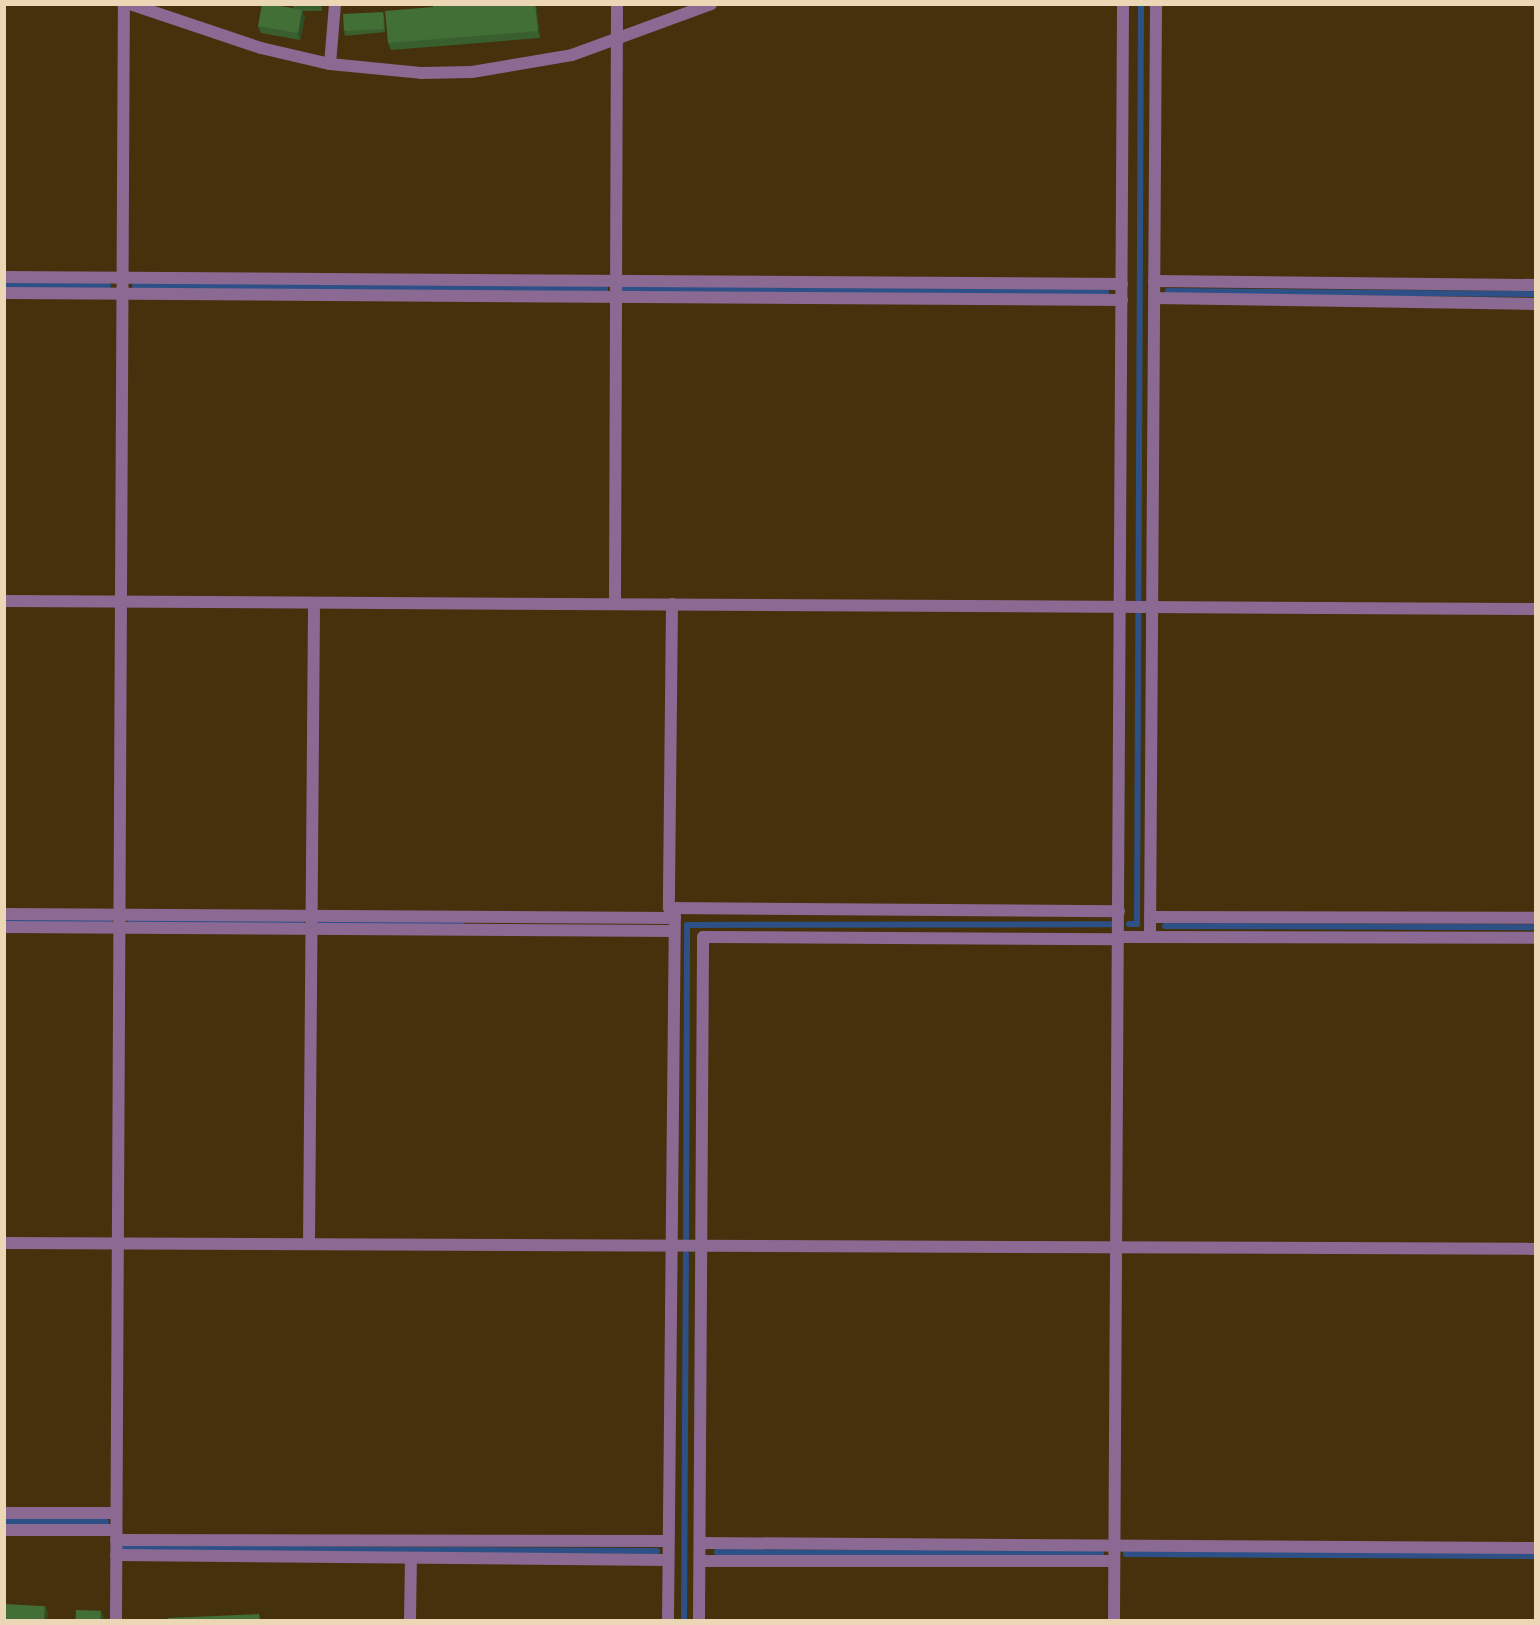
<!DOCTYPE html>
<style>
body{margin:0}
#map{position:relative;width:1540px;height:1625px;overflow:hidden;background:#45310c;font-family:"Alegreya Sans",sans-serif}
div>[style]{position:absolute}
[style*='--x']{left:calc(var(--x)*1px);top:calc(var(--y)*1px);width:calc(var(--w)*1px);rotate:calc(var(--a)*1deg)}
.stream>*{height:6px;margin:-3px;padding:0 3px;transform-origin:3px;border-radius:3px;background:#2d5087}
.street>*{height:12px;margin:-6px;padding:0 6px;transform-origin:6px;border-radius:6px;background:#8a6992}
.wall>*{inset:0;background:#395f2e}
.shaded-wall>*{inset:0;background:#2e4e25}
.building>*{inset:0;background:#426f35;transform-origin:0 0}
span{translate:-50% -50%;white-space:nowrap;text-align:center;line-height:1.15;-webkit-text-stroke:5px #291a00;paint-order:stroke}
.frame{position:absolute;inset:0;border:6px solid #ebd6b6;pointer-events:none}
</style>
<div id="map">
<div class="stream">
<i style="--x:4;--y:285;--w:104;--a:0.6"></i>
<i style="--x:135;--y:286;--w:470;--a:0.4"></i>
<i style="--x:623;--y:289;--w:483;--a:0.4"></i>
<i style="--x:1168;--y:291;--w:368;--a:0.5"></i>
<i style="--x:4;--y:920;--w:105;--a:0.5"></i>
<i style="--x:131;--y:921;--w:170;--a:0.7"></i>
<i style="--x:317;--y:923;--w:144;--a:0.4"></i>
<i style="--x:1129;--y:924;--w:8;--a:0"></i>
<i style="--x:1137;--y:924;--w:920;--a:-89.75"></i>
<i style="--x:1165;--y:926;--w:371;--a:0.2"></i>
<i style="--x:686;--y:1238;--w:313;--a:-89.8"></i>
<i style="--x:687;--y:925;--w:424;--a:-0.1"></i>
<i style="--x:4;--y:1521;--w:102;--a:0.6"></i>
<i style="--x:124;--y:1548;--w:533;--a:0.32"></i>
<i style="--x:717;--y:1552;--w:384;--a:0.3"></i>
<i style="--x:1126;--y:1554;--w:410;--a:0.3"></i>
<i style="--x:684;--y:1620;--w:366;--a:-89.7"></i>
</div>
<div class="street">
<i style="--x:130;--y:4;--w:138;--a:18.6"></i>
<i style="--x:261;--y:48;--w:71;--a:13.1"></i>
<i style="--x:330;--y:64;--w:91;--a:5.6"></i>
<i style="--x:421;--y:73;--w:51;--a:-1.1"></i>
<i style="--x:472;--y:72;--w:101;--a:-9.6"></i>
<i style="--x:572;--y:55;--w:148;--a:-20.1"></i>
<i style="--x:330;--y:64;--w:60;--a:-85.2"></i>
<i style="--x:4;--y:277;--w:1118;--a:0.36"></i>
<i style="--x:1154;--y:281;--w:382;--a:0.6"></i>
<i style="--x:4;--y:293;--w:1118;--a:0.36"></i>
<i style="--x:1154;--y:298;--w:382;--a:0.9"></i>
<i style="--x:4;--y:601;--w:1532;--a:0.3"></i>
<i style="--x:615;--y:604;--w:600;--a:-89.81"></i>
<i style="--x:672;--y:604;--w:304;--a:90.6"></i>
<i style="--x:669;--y:908;--w:450;--a:0.4"></i>
<i style="--x:4;--y:914;--w:671;--a:0.34"></i>
<i style="--x:1150;--y:917;--w:386;--a:0.1"></i>
<i style="--x:4;--y:927;--w:670;--a:0.34"></i>
<i style="--x:1118;--y:937;--w:418;--a:0.1"></i>
<i style="--x:1150;--y:937;--w:933;--a:-89.63"></i>
<i style="--x:4;--y:1243;--w:1532;--a:0.22"></i>
<i style="--x:309;--y:1244;--w:641;--a:-89.55"></i>
<i style="--x:4;--y:1513;--w:112;--a:0"></i>
<i style="--x:4;--y:1530;--w:112;--a:0"></i>
<i style="--x:116;--y:1540;--w:552;--a:0.1"></i>
<i style="--x:700;--y:1543;--w:836;--a:0.34"></i>
<i style="--x:116;--y:1555;--w:552;--a:0.52"></i>
<i style="--x:700;--y:1561;--w:414;--a:0"></i>
<i style="--x:116;--y:1620;--w:1616;--a:-89.72"></i>
<i style="--x:410;--y:1620;--w:62;--a:-89.1"></i>
<i style="--x:668;--y:1620;--w:712;--a:-89.44"></i>
<i style="--x:699;--y:1620;--w:683;--a:-89.66"></i>
<i style="--x:703;--y:937;--w:415;--a:0.3"></i>
<i style="--x:1114;--y:1620;--w:1616;--a:-89.68"></i>
</div>
<div class="wall">
<i style="clip-path:polygon(292px 4px,321px 4px,322px 11px,302px 11px,305px 17px,300px 40px,261px 33px,258px 26px,294px 9px)"></i>
<i style="clip-path:polygon(433px 4px,536px 4px,540px 38px,391px 50px,388px 43px,433px 7px)"></i>
<i style="clip-path:polygon(383px 12px,384px 16px,385px 32px,345px 36px,344px 32px)"></i>
</div>
<div class="shaded-wall">
<i style="clip-path:polygon(535px 4px,536px 4px,540px 38px,538px 31px)"></i>
<i style="clip-path:polygon(302px 10px,305px 17px,300px 40px,298px 33px)"></i>
<i style="clip-path:polygon(45px 1606px,48px 1612px,47px 1620px,45px 1620px)"></i>
<i style="clip-path:polygon(101px 1611px,104px 1617px,103px 1620px,101px 1620px)"></i>
</div>
<div class="building">
<i style="clip-path:polygon(262px 4px,271px 4px,302px 10px,298px 33px,258px 26px)"></i>
<i style="clip-path:polygon(433px 4px,535px 4px,538px 31px,388px 43px,385px 11px,433px 7px)"></i>
<i style="left:383px;top:12px;width:17px;height:40px;rotate:87deg"></i>
<i style="left:4px;top:1604px;width:41px;height:16px;rotate:3deg"></i>
<i style="left:76px;top:1610px;width:25px;height:10px;rotate:2deg"></i>
<i style="clip-path:polygon(259px 1614px,260px 1620px,168px 1620px,168px 1618px)"></i>
</div>
<div class="frame"></div>
</div>
